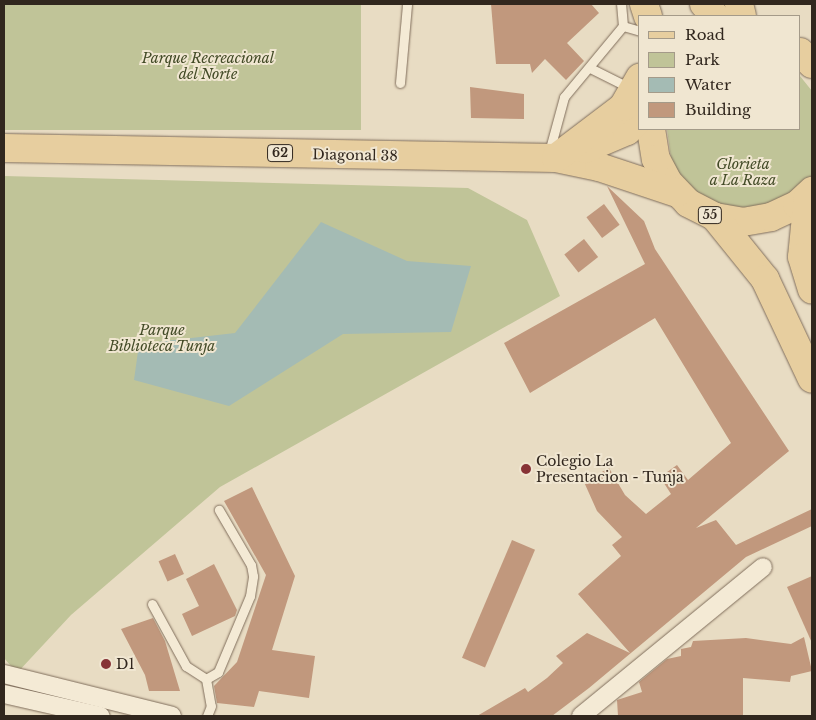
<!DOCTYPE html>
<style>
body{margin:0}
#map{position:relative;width:816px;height:720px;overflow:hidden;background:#e8dcc3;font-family:"Libre Baskerville",serif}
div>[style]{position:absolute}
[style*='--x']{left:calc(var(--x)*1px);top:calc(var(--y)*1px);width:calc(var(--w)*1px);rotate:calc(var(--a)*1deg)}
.green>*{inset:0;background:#c0c498;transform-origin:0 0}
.water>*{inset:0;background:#a4bbb4}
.building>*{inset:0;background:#c1987d;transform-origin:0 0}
.roads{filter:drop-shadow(0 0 1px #806e5c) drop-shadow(0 0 1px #806e5c)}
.lane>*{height:9px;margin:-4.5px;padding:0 4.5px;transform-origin:4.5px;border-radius:4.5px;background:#f4ead5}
.street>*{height:18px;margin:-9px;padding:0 9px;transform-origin:9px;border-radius:9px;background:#f4ead5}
.primary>*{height:28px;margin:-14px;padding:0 14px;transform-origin:14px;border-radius:14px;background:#e7ce9f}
.dots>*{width:14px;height:14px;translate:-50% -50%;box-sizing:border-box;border:2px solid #f0e6d1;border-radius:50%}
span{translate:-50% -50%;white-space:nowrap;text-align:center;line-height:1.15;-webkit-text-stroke:4px #f0e6d1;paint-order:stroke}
.shield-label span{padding:1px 4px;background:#f0e6d1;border:1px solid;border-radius:4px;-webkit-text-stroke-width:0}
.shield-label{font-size:12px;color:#31271e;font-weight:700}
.park-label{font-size:14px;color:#434b27;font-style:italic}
.street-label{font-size:14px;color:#31271e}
.poi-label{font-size:14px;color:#31271e}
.left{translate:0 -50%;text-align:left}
.frame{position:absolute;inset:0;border:5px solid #31271e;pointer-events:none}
.legend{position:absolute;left:638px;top:15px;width:162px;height:115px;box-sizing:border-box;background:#f0e6d1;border:1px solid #a49a89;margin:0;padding:6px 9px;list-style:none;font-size:15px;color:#31271e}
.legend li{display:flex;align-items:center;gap:10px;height:25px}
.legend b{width:25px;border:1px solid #a49a89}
</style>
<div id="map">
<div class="green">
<i style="left:4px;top:4px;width:357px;height:126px"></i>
<i style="clip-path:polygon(800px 76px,812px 91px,812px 180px,759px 215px,697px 200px,672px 166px,667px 129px,800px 129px)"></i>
<i style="clip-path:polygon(4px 176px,468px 188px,527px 220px,560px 296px,220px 487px,71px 615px,17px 673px,4px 658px)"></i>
</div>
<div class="water">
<i style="clip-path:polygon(321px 222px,407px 261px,471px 266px,451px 332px,343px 334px,229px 406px,134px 380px,139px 344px,235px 333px)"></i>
</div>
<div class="building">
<i style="clip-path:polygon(491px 4px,591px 4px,599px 13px,567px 43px,584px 61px,566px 80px,545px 59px,532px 73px,530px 64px,496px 64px)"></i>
<i style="clip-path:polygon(470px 87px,524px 94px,524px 119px,471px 118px)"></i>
<i style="clip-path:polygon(607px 186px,644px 221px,655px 249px,789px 451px,696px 528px,716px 520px,736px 545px,812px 509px,812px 526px,746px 557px,589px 688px,552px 716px,477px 716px,525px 688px,528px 692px,547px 678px,563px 663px,556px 656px,587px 633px,630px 653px,578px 594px,621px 556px,612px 545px,622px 537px,597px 511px,584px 482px,609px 468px,625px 495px,646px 514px,671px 494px,660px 477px,677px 465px,688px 480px,731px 443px,655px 318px,530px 393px,504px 343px,645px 264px)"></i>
<i style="left:604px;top:204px;width:26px;height:22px;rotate:53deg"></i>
<i style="left:584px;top:239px;width:23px;height:25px;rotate:52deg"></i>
<i style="clip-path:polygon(252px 487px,295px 576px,272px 650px,315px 656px,309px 698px,259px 691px,254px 707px,217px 703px,214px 686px,237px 662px,266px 575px,224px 501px)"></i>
<i style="left:512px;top:540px;width:25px;height:128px;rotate:23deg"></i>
<i style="left:175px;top:554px;width:22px;height:18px;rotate:66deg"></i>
<i style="clip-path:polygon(214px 564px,237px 610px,235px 616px,192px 636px,182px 614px,199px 606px,186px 579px)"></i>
<i style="clip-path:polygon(812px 576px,812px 643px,787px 587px)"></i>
<i style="clip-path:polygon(153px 618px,165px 641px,180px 691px,149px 691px,145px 675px,121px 629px)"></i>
<i style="clip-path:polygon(804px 637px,812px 671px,791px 676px,790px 682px,743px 678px,743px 716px,618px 716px,617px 700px,642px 692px,639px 682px,667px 659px,681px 656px,681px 649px,691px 647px,693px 641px,746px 638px,791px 644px)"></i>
</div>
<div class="roads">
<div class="lane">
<i style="--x:623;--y:26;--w:18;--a:16"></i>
<i style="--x:590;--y:68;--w:47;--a:26.6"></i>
<i style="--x:400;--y:83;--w:79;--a:-84.9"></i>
<i style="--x:548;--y:156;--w:61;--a:-74.8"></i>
<i style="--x:564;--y:97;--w:92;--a:-50.3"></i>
<i style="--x:623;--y:26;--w:22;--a:-95"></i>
<i style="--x:152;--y:604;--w:71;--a:61.3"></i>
<i style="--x:186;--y:666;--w:24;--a:33"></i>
<i style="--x:206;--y:679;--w:14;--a:-30"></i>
<i style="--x:218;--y:672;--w:82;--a:-67.2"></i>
<i style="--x:250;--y:596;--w:20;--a:-81"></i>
<i style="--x:253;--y:576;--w:11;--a:-100"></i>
<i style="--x:251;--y:565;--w:64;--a:-120.2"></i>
<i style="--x:206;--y:679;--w:27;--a:80"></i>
<i style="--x:211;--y:706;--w:11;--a:112"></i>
</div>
<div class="street">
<i style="--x:4;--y:674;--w:173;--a:14"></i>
<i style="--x:4;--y:694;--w:99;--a:12.8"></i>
<i style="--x:581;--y:716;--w:235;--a:-39.3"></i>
</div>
<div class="primary">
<i style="--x:644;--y:4;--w:13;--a:72"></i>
<i style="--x:704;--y:4;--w:16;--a:47"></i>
<i style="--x:739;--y:4;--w:12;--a:76"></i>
<i style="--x:800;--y:52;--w:17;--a:45"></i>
<i style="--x:651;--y:129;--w:30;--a:81"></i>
<i style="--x:656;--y:159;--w:26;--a:62"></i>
<i style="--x:668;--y:182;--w:29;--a:46"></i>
<i style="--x:688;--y:203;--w:30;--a:27"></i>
<i style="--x:715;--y:217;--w:28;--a:10"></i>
<i style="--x:743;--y:222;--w:28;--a:-10"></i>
<i style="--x:771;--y:217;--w:29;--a:-25"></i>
<i style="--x:797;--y:205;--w:21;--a:-43"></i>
<i style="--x:4;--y:148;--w:552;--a:1.04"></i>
<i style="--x:556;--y:158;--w:44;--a:11.8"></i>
<i style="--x:599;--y:167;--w:82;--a:18.4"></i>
<i style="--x:585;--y:149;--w:46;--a:-23.2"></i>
<i style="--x:627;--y:131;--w:18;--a:-45"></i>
<i style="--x:556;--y:158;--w:84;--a:-37.3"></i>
<i style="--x:623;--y:107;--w:34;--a:-60"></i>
<i style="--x:808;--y:196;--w:61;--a:95.6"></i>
<i style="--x:802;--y:257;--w:34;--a:73"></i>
<i style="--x:715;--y:217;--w:80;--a:51.1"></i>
<i style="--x:765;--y:279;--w:110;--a:64.8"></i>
</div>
</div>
<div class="dots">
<i style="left:526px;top:469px;background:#873336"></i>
<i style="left:106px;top:664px;background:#873336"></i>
</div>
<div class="shield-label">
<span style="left:280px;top:153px">62</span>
<span style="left:710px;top:215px">55</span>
</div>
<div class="park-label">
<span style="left:208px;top:66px">Parque Recreacional<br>del Norte</span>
<span style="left:743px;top:172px">Glorieta<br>a La Raza</span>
<span style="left:162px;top:338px">Parque<br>Biblioteca Tunja</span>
</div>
<div class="street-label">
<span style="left:355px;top:155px;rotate:1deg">Diagonal 38</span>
</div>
<div class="poi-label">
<span class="left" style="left:536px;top:469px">Colegio La<br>Presentacion - Tunja</span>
<span class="left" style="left:116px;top:664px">D1</span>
</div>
<div class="frame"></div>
<ul class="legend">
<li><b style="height:6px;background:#e7ce9f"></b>Road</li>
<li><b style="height:14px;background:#c0c498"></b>Park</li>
<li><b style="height:14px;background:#a4bbb4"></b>Water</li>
<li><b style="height:14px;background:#c1987d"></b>Building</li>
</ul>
</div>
